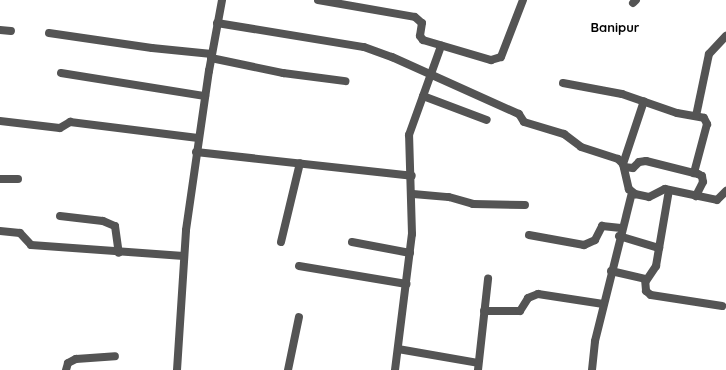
<!DOCTYPE html>
<style>
body{margin:0}
#map{position:relative;width:726px;height:370px;overflow:hidden;background:#fff;font-family:Quicksand,sans-serif}
div>[style]{position:absolute}
[style*='--x']{left:calc(var(--x)*1px);top:calc(var(--y)*1px);width:calc(var(--w)*1px);rotate:calc(var(--a)*1deg)}
.minor>*{height:8px;margin:-4px;padding:0 4px;transform-origin:4px;border-radius:4px;background:#545454}
.tertiary>*{height:8px;margin:-4px;padding:0 4px;transform-origin:4px;border-radius:4px;background:#545454}
span{translate:-50% -50%;white-space:nowrap;text-align:center;line-height:1.15;-webkit-text-stroke:3.5px #fff;paint-order:stroke}
.quarter-label{font-size:13px;color:#000;font-weight:700}
</style>
<div id="map">
<div class="minor">
<i style="--x:318;--y:0;--w:98;--a:9.9"></i>
<i style="--x:415;--y:17;--w:9;--a:41"></i>
<i style="--x:422;--y:23;--w:13;--a:99"></i>
<i style="--x:420;--y:36;--w:5;--a:53"></i>
<i style="--x:423;--y:40;--w:71;--a:16.4"></i>
<i style="--x:491;--y:60;--w:10;--a:-17"></i>
<i style="--x:501;--y:57;--w:61;--a:-68.9"></i>
<i style="--x:633;--y:3;--w:4;--a:-45"></i>
<i style="--x:217;--y:23;--w:149;--a:9.3"></i>
<i style="--x:364;--y:47;--w:30;--a:20"></i>
<i style="--x:392;--y:57;--w:139;--a:24.2"></i>
<i style="--x:519;--y:114;--w:9;--a:58"></i>
<i style="--x:524;--y:122;--w:42;--a:16.7"></i>
<i style="--x:564;--y:134;--w:21;--a:37"></i>
<i style="--x:581;--y:147;--w:39;--a:18"></i>
<i style="--x:618;--y:159;--w:7;--a:45"></i>
<i style="--x:623;--y:164;--w:26;--a:77"></i>
<i style="--x:629;--y:189;--w:8;--a:40"></i>
<i style="--x:635;--y:194;--w:14;--a:12"></i>
<i style="--x:649;--y:197;--w:18;--a:-27"></i>
<i style="--x:665;--y:189;--w:53;--a:11.9"></i>
<i style="--x:717;--y:200;--w:13;--a:-45"></i>
<i style="--x:0;--y:30;--w:11;--a:5"></i>
<i style="--x:49;--y:33;--w:104;--a:8.3"></i>
<i style="--x:152;--y:48;--w:60;--a:5.7"></i>
<i style="--x:211;--y:58;--w:74;--a:11.8"></i>
<i style="--x:283;--y:73;--w:63;--a:7.4"></i>
<i style="--x:61;--y:73;--w:146;--a:9.1"></i>
<i style="--x:563;--y:83;--w:60;--a:10.6"></i>
<i style="--x:622;--y:94;--w:58;--a:19.1"></i>
<i style="--x:677;--y:113;--w:27;--a:10"></i>
<i style="--x:704;--y:118;--w:7;--a:63"></i>
<i style="--x:707;--y:124;--w:51;--a:104.9"></i>
<i style="--x:423;--y:96;--w:68;--a:20.6"></i>
<i style="--x:696;--y:116;--w:63;--a:-78.2"></i>
<i style="--x:709;--y:54;--w:25;--a:-47"></i>
<i style="--x:0;--y:121;--w:60;--a:6.7"></i>
<i style="--x:60;--y:128;--w:12;--a:-31"></i>
<i style="--x:70;--y:122;--w:129;--a:7.1"></i>
<i style="--x:196;--y:152;--w:217;--a:6.3"></i>
<i style="--x:623;--y:164;--w:66;--a:-71.6"></i>
<i style="--x:624;--y:167;--w:9;--a:6"></i>
<i style="--x:633;--y:168;--w:8;--a:-45"></i>
<i style="--x:639;--y:162;--w:7;--a:-8"></i>
<i style="--x:646;--y:161;--w:54;--a:14"></i>
<i style="--x:698;--y:174;--w:4;--a:27"></i>
<i style="--x:702;--y:176;--w:6;--a:81"></i>
<i style="--x:703;--y:182;--w:16;--a:117"></i>
<i style="--x:0;--y:179;--w:18;--a:0"></i>
<i style="--x:413;--y:194;--w:36;--a:5"></i>
<i style="--x:449;--y:197;--w:25;--a:16"></i>
<i style="--x:473;--y:204;--w:52;--a:1.1"></i>
<i style="--x:60;--y:216;--w:43;--a:6.6"></i>
<i style="--x:103;--y:221;--w:13;--a:23"></i>
<i style="--x:115;--y:226;--w:27;--a:82"></i>
<i style="--x:0;--y:231;--w:20;--a:6"></i>
<i style="--x:20;--y:233;--w:16;--a:47"></i>
<i style="--x:31;--y:245;--w:153;--a:4.1"></i>
<i style="--x:529;--y:235;--w:56;--a:10.3"></i>
<i style="--x:584;--y:245;--w:12;--a:-24"></i>
<i style="--x:595;--y:240;--w:16;--a:-63"></i>
<i style="--x:602;--y:226;--w:19;--a:6"></i>
<i style="--x:619;--y:236;--w:42;--a:16.7"></i>
<i style="--x:281;--y:242;--w:81;--a:-76.5"></i>
<i style="--x:352;--y:242;--w:59;--a:10.7"></i>
<i style="--x:299;--y:266;--w:109;--a:9.5"></i>
<i style="--x:611;--y:271;--w:35;--a:13"></i>
<i style="--x:645;--y:279;--w:12;--a:85"></i>
<i style="--x:646;--y:291;--w:6;--a:39"></i>
<i style="--x:651;--y:295;--w:72;--a:8.8"></i>
<i style="--x:646;--y:281;--w:18;--a:-56"></i>
<i style="--x:656;--y:266;--w:77;--a:-80.3"></i>
<i style="--x:484;--y:311;--w:36;--a:0"></i>
<i style="--x:520;--y:311;--w:15;--a:-58"></i>
<i style="--x:528;--y:298;--w:11;--a:-22"></i>
<i style="--x:538;--y:294;--w:66;--a:8.7"></i>
<i style="--x:398;--y:349;--w:81;--a:9.9"></i>
<i style="--x:66;--y:370;--w:7;--a:-74"></i>
<i style="--x:68;--y:363;--w:9;--a:-27"></i>
<i style="--x:76;--y:359;--w:39;--a:-4"></i>
<i style="--x:288;--y:370;--w:54;--a:-78.3"></i>
<i style="--x:395;--y:370;--w:137;--a:-82.9"></i>
<i style="--x:412;--y:234;--w:99;--a:-91.7"></i>
<i style="--x:409;--y:135;--w:95;--a:-70.2"></i>
<i style="--x:478;--y:370;--w:92;--a:-83.7"></i>
<i style="--x:592;--y:370;--w:29;--a:-84"></i>
<i style="--x:595;--y:341;--w:153;--a:-76"></i>
</div>
<div class="tertiary">
<i style="--x:177;--y:370;--w:140;--a:-86.3"></i>
<i style="--x:186;--y:230;--w:161;--a:-81.8"></i>
<i style="--x:209;--y:71;--w:72;--a:-79.6"></i>
</div>
<div class="quarter-label">
<span style="left:615px;top:27px">Banipur</span>
</div>
</div>
